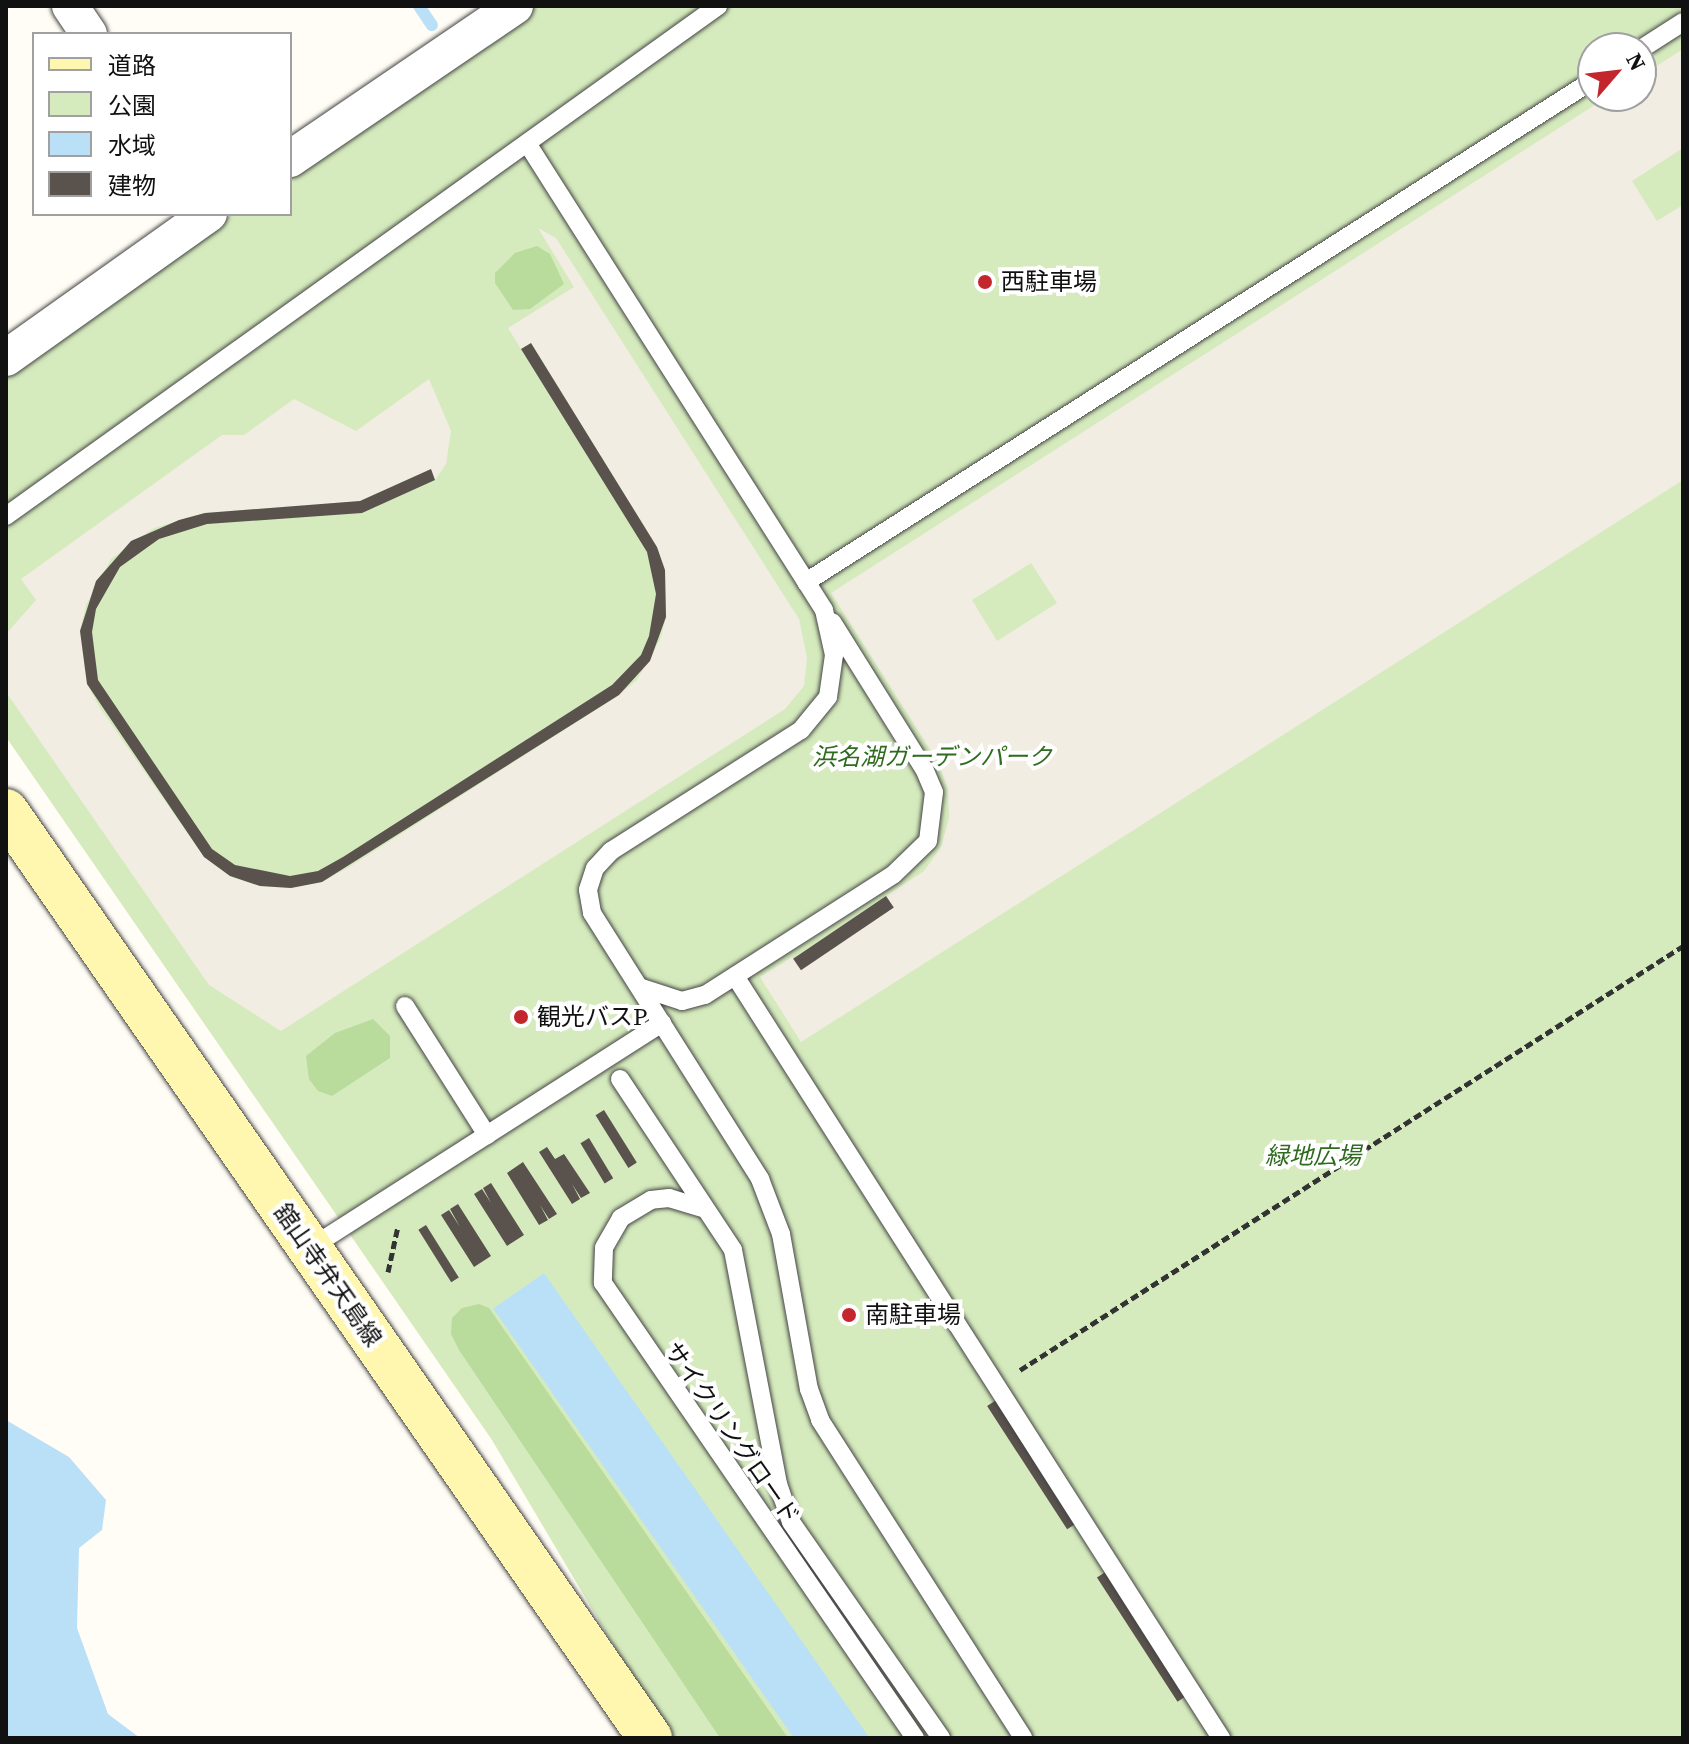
<!DOCTYPE html>
<meta charset="utf-8">
<style>
body{margin:0}
#map{position:relative;width:1689px;height:1744px;overflow:hidden;background:#fffdf5;font-family:"Source Serif 4","Noto Sans JP",serif}
div>[style]{position:absolute}
[style*='--x']{left:calc(var(--x)*1px);top:calc(var(--y)*1px);width:calc(var(--w)*1px);rotate:calc(var(--a)*1deg)}
.green>*{inset:0;background:#d5ebbd}
.forest>*{inset:0;background:#b9dc9c}
.plaza>*{inset:0;background:#f1ede2}
.water>*{inset:0;background:#b9e0f7;transform-origin:0 0}
.stream>*{height:12px;margin:-6px;padding:0 6px;transform-origin:6px;border-radius:6px;background:#b9e0f7}
.building>*{inset:0;background:#5a524d;transform-origin:0 0}
.path>*{height:5px;margin-top:-2.5px;transform-origin:0;background:repeating-linear-gradient(90deg,#333 0 8px,transparent 0 12px)}
.roads{filter:drop-shadow(0 0 2px #444) drop-shadow(0 0 2px #444)}
.service>*{height:18px;margin:-9px;padding:0 9px;transform-origin:9px;border-radius:9px;background:#fff}
.minor>*{height:36px;margin:-18px;padding:0 18px;transform-origin:18px;border-radius:18px;background:#fff}
.secondary>*{height:44px;margin:-22px;padding:0 22px;transform-origin:22px;border-radius:22px;background:#fff6b0}
.dots>*{width:22px;height:22px;translate:-50% -50%;box-sizing:border-box;border:4px solid #fff;border-radius:50%}
span{translate:-50% -50%;white-space:nowrap;text-align:center;line-height:1.15;-webkit-text-stroke:8px #fff;paint-order:stroke}
.poi-label{font-size:24px;color:#111}
.left{translate:0 -50%;text-align:left}
.park-label{font-size:24px;color:#2f6b1f;font-style:italic}
.street-label{font-size:24px;color:#111}
.frame{position:absolute;inset:0;border:8px solid #111;pointer-events:none}
.legend{position:absolute;left:32px;top:32px;width:260px;height:184px;box-sizing:border-box;background:#fff;border:2px solid #a0a0a0;margin:0;padding:10px 14px;list-style:none;font-size:24px;color:#111}
.legend li{display:flex;align-items:center;gap:16px;height:40px}
.legend b{width:40px;border:2px solid #a0a0a0}
.north{position:absolute;left:1577px;top:32px;width:80px;height:80px;box-sizing:border-box;background:#fff;border:2px solid #a0a0a0;border-radius:50%;rotate:62deg;font-size:22px;font-weight:700;line-height:32px;text-align:center;color:#111}
.north::after{content:'';display:block;margin:auto;width:28px;height:36px;background:#c4262e;clip-path:polygon(50% 0,100% 100%,50% 72%,0 100%)}
</style>
<div id="map">
<div class="green">
<i style="clip-path:polygon(evenodd,533px 6px,1683px 6px,1683px 1738px,674px 1738px,637px 1685px,492px 1440px,6px 737px,6px 371px,233px 214px,290px 214px,290px 174px,533px 6px,1593px 48px,1641px 48px,1641px 96px,1593px 96px,1593px 48px)"></i>
</div>
<div class="forest">
<i style="clip-path:polygon(537px 246px,550px 254px,564px 284px,530px 309px,513px 310px,495px 283px,495px 273px,515px 253px)"></i>
<i style="clip-path:polygon(373px 1019px,390px 1036px,390px 1058px,332px 1096px,318px 1091px,309px 1079px,306px 1056px,335px 1033px)"></i>
<i style="clip-path:polygon(479px 1304px,489px 1308px,788px 1738px,720px 1738px,459px 1350px,451px 1334px,452px 1318px,462px 1308px)"></i>
</div>
<div class="plaza">
<i style="clip-path:polygon(evenodd,1683px 49px,1683px 148px,1632px 181px,1657px 221px,1683px 205px,1683px 480px,801px 1042px,760px 977px,792px 957px,800px 968px,893px 908px,886px 896px,924px 871px,941px 847px,949px 818px,948px 789px,938px 762px,831px 593px,1609px 96px,1641px 96px,1641px 76px,1683px 49px,1031px 563px,1057px 603px,997px 641px,972px 600px,1031px 563px)"></i>
<i style="clip-path:polygon(538px 228px,556px 238px,799px 619px,807px 658px,804px 686px,785px 709px,281px 1031px,209px 985px,6px 692px,6px 634px,36px 600px,21px 579px,222px 435px,244px 435px,294px 399px,356px 431px,429px 379px,451px 431px,446px 464px,435px 480px,431px 470px,360px 501px,204px 513px,154px 528px,111px 559px,86px 605px,80px 631px,87px 684px,100px 708px,204px 857px,230px 876px,260px 886px,291px 888px,322px 882px,349px 867px,619px 695px,637px 680px,660px 640px,666px 617px,665px 570px,531px 343px,521px 349px,508px 328px,574px 287px)"></i>
</div>
<div class="water">
<i style="left:544px;top:1273px;width:566px;height:62px;rotate:55deg"></i>
<i style="clip-path:polygon(6px 1420px,69px 1457px,106px 1500px,102px 1530px,79px 1548px,77px 1628px,108px 1714px,140px 1738px,6px 1738px)"></i>
</div>
<div class="stream">
<i style="--x:419;--y:6;--w:23;--a:56"></i>
</div>
<div class="building">
<i style="clip-path:polygon(531px 343px,657px 547px,665px 570px,666px 617px,650px 661px,619px 695px,322px 882px,291px 888px,260px 886px,230px 876px,204px 857px,87px 684px,80px 631px,96px 581px,131px 541px,179px 520px,205px 513px,360px 501px,431px 469px,435px 480px,362px 513px,207px 524px,159px 539px,120px 567px,96px 609px,92px 632px,98px 680px,212px 849px,235px 865px,290px 876px,318px 871px,343px 857px,612px 685px,641px 655px,649px 636px,656px 594px,647px 552px,521px 349px)"></i>
<i style="left:886px;top:896px;width:14px;height:112px;rotate:56deg"></i>
<i style="left:604px;top:1110px;width:62px;height:10px;rotate:58deg"></i>
<i style="left:589px;top:1138px;width:47px;height:10px;rotate:59deg"></i>
<i style="clip-path:polygon(547px 1147px,555px 1159px,564px 1154px,590px 1193px,581px 1198px,572px 1184px,580px 1199px,572px 1204px,539px 1152px)"></i>
<i style="clip-path:polygon(523px 1162px,557px 1214px,549px 1219px,540px 1205px,548px 1220px,539px 1225px,507px 1173px)"></i>
<i style="clip-path:polygon(491px 1183px,524px 1235px,507px 1246px,474px 1194px,482px 1189px,491px 1203px,483px 1188px)"></i>
<i style="clip-path:polygon(458px 1204px,491px 1256px,474px 1267px,441px 1215px,449px 1210px,460px 1227px,450px 1209px)"></i>
<i style="left:426px;top:1225px;width:62px;height:9px;rotate:58deg"></i>
<i style="left:998px;top:1399px;width:147px;height:13px;rotate:57deg"></i>
<i style="left:1107px;top:1571px;width:148px;height:12px;rotate:57deg"></i>
</div>
<div class="path">
<i style="--x:388;--y:1272;--w:47;--a:-77.7"></i>
<i style="--x:1020;--y:1370;--w:787;--a:-32.6"></i>
</div>
<div class="roads">
<div class="service">
<i style="--x:1641;--y:49;--w:50;--a:-32.7"></i>
<i style="--x:527;--y:143;--w:553;--a:57.54"></i>
<i style="--x:824;--y:610;--w:46;--a:77.5"></i>
<i style="--x:834;--y:655;--w:42;--a:98.1"></i>
<i style="--x:828;--y:697;--w:43;--a:129.3"></i>
<i style="--x:801;--y:730;--w:225;--a:147.5"></i>
<i style="--x:611;--y:851;--w:23;--a:133"></i>
<i style="--x:595;--y:868;--w:23;--a:108"></i>
<i style="--x:588;--y:890;--w:23;--a:80"></i>
<i style="--x:592;--y:913;--w:315;--a:57.7"></i>
<i style="--x:760;--y:1179;--w:59;--a:69.1"></i>
<i style="--x:781;--y:1234;--w:158;--a:79.8"></i>
<i style="--x:809;--y:1389;--w:33;--a:70"></i>
<i style="--x:820;--y:1420;--w:377;--a:57.4"></i>
<i style="--x:6;--y:516;--w:876;--a:-35.61"></i>
<i style="--x:806;--y:582;--w:933;--a:-32.53"></i>
<i style="--x:735;--y:976;--w:904;--a:57.47"></i>
<i style="--x:642;--y:988;--w:42;--a:18"></i>
<i style="--x:682;--y:1001;--w:24;--a:-15"></i>
<i style="--x:705;--y:995;--w:224;--a:-32.6"></i>
<i style="--x:894;--y:874;--w:47;--a:-44.1"></i>
<i style="--x:928;--y:841;--w:49;--a:-83"></i>
<i style="--x:934;--y:792;--w:25;--a:-113"></i>
<i style="--x:924;--y:769;--w:173;--a:-122"></i>
<i style="--x:405;--y:1006;--w:153;--a:57.6"></i>
<i style="--x:620;--y:1079;--w:205;--a:56.5"></i>
<i style="--x:733;--y:1250;--w:238;--a:79.1"></i>
<i style="--x:778;--y:1484;--w:40;--a:71.1"></i>
<i style="--x:791;--y:1522;--w:263;--a:55.2"></i>
<i style="--x:702;--y:1208;--w:34;--a:-163"></i>
<i style="--x:669;--y:1198;--w:18;--a:174"></i>
<i style="--x:651;--y:1200;--w:35;--a:149"></i>
<i style="--x:621;--y:1218;--w:34;--a:120"></i>
<i style="--x:604;--y:1248;--w:35;--a:92"></i>
<i style="--x:603;--y:1283;--w:552;--a:55.56"></i>
<i style="--x:310;--y:1248;--w:418;--a:-32.6"></i>
</div>
<div class="minor">
<i style="--x:70;--y:6;--w:34;--a:56"></i>
<i style="--x:290;--y:159;--w:272;--a:-34.2"></i>
<i style="--x:6;--y:358;--w:249;--a:-35.4"></i>
</div>
<div class="secondary">
<i style="--x:6;--y:811;--w:1129;--a:55.21"></i>
</div>
</div>
<div class="dots">
<i style="left:985px;top:282px;background:#c4262e"></i>
<i style="left:521px;top:1017px;background:#c4262e"></i>
<i style="left:849px;top:1315px;background:#c4262e"></i>
</div>
<div class="poi-label">
<span class="left" style="left:1001px;top:282px">西駐車場</span>
<span class="left" style="left:537px;top:1017px">観光バスP</span>
<span class="left" style="left:865px;top:1315px">南駐車場</span>
</div>
<div class="park-label">
<span style="left:932px;top:757px">浜名湖ガーデンパーク</span>
<span style="left:1313px;top:1156px">緑地広場</span>
</div>
<div class="street-label">
<span style="left:328px;top:1275px;rotate:55deg">舘山寺弁天島線</span>
<span style="left:732px;top:1433px;rotate:55deg">サイクリングロード</span>
</div>
<div class="frame"></div>
<ul class="legend">
<li><b style="height:10px;background:#fff6b0"></b>道路</li>
<li><b style="height:22px;background:#d5ebbd"></b>公園</li>
<li><b style="height:22px;background:#b9e0f7"></b>水域</li>
<li><b style="height:22px;background:#5a524d"></b>建物</li>
</ul>
<div class="north">N</div>
</div>
